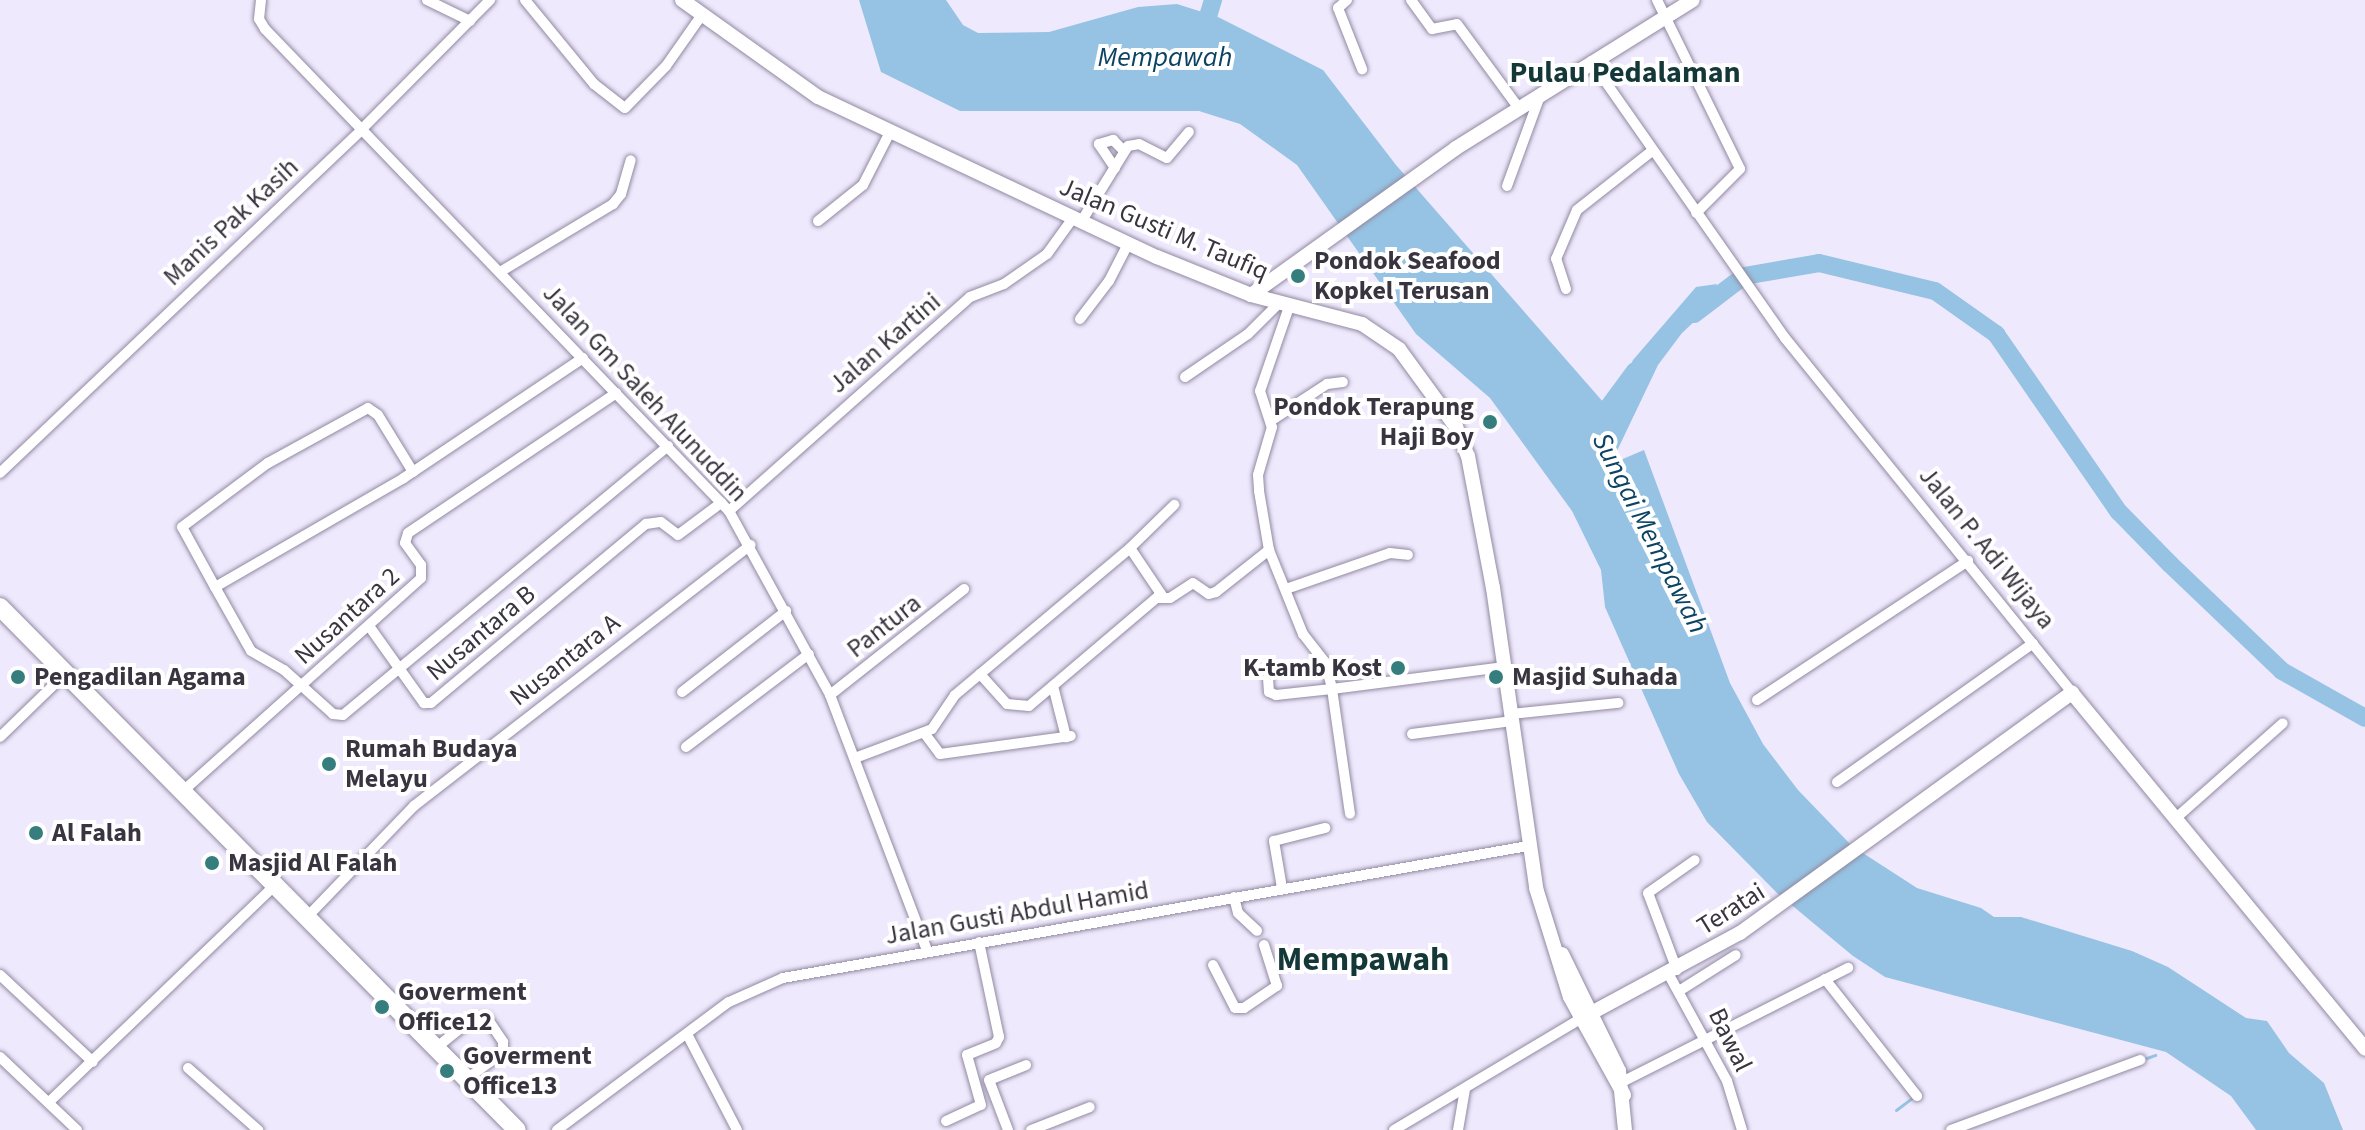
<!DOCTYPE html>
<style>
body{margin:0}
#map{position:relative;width:2365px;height:1130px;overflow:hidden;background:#efe9fd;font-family:"Source Sans 3",sans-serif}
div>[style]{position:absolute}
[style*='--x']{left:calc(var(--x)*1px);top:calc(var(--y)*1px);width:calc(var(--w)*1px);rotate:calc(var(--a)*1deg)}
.water>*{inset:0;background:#96c3e3}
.stream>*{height:3px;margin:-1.5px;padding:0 1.5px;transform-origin:1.5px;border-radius:1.5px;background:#96c3e3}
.river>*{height:18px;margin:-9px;padding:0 9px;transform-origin:9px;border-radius:9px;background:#96c3e3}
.roads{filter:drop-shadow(0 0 2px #9189a1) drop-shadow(0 0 2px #9189a1)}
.street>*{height:10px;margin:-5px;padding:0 5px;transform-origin:5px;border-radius:5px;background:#fff}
.secondary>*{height:14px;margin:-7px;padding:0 7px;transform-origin:7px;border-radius:7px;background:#fff}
.highway>*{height:18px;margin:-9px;padding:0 9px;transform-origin:9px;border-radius:9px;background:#fff}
.dots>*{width:22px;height:22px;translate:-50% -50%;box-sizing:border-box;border:4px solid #fff;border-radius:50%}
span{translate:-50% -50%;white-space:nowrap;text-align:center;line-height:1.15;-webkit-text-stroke:8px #fff;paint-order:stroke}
.street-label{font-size:26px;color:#393540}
.poi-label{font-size:26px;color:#393540;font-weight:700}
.left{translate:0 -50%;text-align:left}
.right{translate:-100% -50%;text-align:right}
.water-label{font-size:28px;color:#0c4363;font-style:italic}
.quarter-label{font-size:30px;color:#143737;font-weight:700}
.district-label{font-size:34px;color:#143737;font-weight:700}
</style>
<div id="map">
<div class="water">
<i style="clip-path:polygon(859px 0,946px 0,963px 25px,978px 33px,1049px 32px,1138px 7px,1177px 4px,1218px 17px,1323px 70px,1396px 165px,1611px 411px,1633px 360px,1696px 287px,1717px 284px,1711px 306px,1682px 333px,1658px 365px,1615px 455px,1618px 461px,1644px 450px,1730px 683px,1763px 744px,1798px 790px,1852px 846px,1917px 888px,1981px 908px,1994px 917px,2021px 917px,2132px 951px,2168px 967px,2246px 1018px,2267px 1021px,2289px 1053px,2324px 1083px,2343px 1130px,2256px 1130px,2231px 1096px,2166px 1052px,1885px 977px,1853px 956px,1777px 893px,1707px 822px,1679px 774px,1605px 607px,1601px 570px,1572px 511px,1490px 398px,1416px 334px,1297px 165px,1240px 124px,1199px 111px,960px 111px,881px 72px)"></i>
</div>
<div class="stream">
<i style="--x:2144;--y:1059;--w:12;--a:-20"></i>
<i style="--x:1896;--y:1110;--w:21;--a:-37"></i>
</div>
<div class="river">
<i style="--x:1202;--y:36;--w:38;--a:-73"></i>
<i style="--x:1694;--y:314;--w:63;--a:-37.2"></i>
<i style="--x:1744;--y:276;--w:76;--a:-9.8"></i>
<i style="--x:1819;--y:263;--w:119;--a:13.6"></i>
<i style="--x:1935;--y:291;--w:75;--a:35.2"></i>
<i style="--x:1996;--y:334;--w:216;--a:55.4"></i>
<i style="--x:2119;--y:512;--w:73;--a:45.6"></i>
<i style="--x:2170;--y:564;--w:155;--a:43.7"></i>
<i style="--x:2282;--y:671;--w:95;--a:29.5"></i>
<i style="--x:1593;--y:428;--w:71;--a:-53.6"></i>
</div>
<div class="roads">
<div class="street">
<i style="--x:261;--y:0;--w:19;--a:96"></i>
<i style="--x:259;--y:19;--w:12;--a:59"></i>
<i style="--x:265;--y:29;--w:669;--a:46.09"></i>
<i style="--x:729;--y:511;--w:210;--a:61.2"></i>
<i style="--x:830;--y:695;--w:274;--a:69.2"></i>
<i style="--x:427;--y:0;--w:48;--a:26"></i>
<i style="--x:525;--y:0;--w:109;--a:50.6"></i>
<i style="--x:594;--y:84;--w:39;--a:38"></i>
<i style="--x:625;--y:108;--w:59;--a:-45.7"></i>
<i style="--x:666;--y:66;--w:61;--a:-55"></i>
<i style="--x:1347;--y:0;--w:12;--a:138"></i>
<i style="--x:1338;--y:8;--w:66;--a:68.5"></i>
<i style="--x:1411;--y:0;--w:36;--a:54"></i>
<i style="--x:1432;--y:29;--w:25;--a:-11"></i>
<i style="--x:1457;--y:24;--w:103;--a:53.7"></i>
<i style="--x:1657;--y:0;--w:188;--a:63.8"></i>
<i style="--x:1740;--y:169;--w:62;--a:135"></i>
<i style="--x:1591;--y:61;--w:338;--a:55"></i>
<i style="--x:1785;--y:338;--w:457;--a:51"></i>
<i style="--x:1115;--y:168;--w:29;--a:-124"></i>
<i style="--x:1099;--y:144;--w:15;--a:-16"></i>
<i style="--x:1113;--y:140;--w:16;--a:45"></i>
<i style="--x:1507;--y:186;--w:99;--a:-69.9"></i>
<i style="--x:818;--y:221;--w:58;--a:-38.7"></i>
<i style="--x:863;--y:185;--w:59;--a:-63"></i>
<i style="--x:1081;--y:222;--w:89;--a:-58.3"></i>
<i style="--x:1128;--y:146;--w:11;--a:-10"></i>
<i style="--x:1139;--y:144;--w:31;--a:27"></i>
<i style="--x:1167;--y:158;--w:34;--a:-50"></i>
<i style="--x:500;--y:272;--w:132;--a:-31"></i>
<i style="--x:613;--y:204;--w:13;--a:-51"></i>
<i style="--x:621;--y:194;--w:35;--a:-74"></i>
<i style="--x:1566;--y:289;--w:32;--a:-108"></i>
<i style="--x:1556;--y:259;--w:53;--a:-66.8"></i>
<i style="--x:1577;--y:210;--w:95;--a:-38.2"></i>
<i style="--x:1290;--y:304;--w:92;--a:109"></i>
<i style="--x:1260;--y:391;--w:38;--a:72"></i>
<i style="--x:1272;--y:427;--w:50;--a:106.3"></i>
<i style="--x:1258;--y:475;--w:16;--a:86"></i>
<i style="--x:1259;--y:491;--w:60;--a:80.4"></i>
<i style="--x:1269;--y:550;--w:91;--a:68"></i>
<i style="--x:1303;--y:634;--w:36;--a:52"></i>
<i style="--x:1325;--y:662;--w:28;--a:75"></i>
<i style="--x:1332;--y:689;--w:172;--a:-7.3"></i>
<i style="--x:1080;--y:319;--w:48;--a:-52.7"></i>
<i style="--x:1109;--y:281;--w:42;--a:-62.8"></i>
<i style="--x:583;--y:358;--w:216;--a:146.2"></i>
<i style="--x:404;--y:478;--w:218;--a:150"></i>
<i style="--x:215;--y:587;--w:73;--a:60.6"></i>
<i style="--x:251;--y:651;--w:38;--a:30"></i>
<i style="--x:284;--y:670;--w:66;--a:41.9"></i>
<i style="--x:333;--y:714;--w:10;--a:6"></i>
<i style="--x:343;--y:715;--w:422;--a:-39.6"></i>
<i style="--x:1185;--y:377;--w:76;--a:-34.3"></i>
<i style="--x:1248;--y:334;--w:45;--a:-45"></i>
<i style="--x:1272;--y:420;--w:66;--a:-33.2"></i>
<i style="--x:1327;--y:384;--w:16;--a:-7"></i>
<i style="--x:0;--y:473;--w:499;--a:-43.5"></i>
<i style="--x:362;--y:129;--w:182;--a:-45.2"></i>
<i style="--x:729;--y:511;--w:322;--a:-41.6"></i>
<i style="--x:970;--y:297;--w:36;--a:-21"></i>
<i style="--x:1004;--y:284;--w:52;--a:-34.9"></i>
<i style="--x:1047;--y:254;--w:44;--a:-54.2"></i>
<i style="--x:215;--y:587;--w:68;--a:-118.8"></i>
<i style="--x:182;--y:527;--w:107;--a:-36.7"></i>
<i style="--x:268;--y:463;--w:114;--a:-28.8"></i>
<i style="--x:368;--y:408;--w:12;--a:35"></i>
<i style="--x:378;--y:415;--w:67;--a:58.4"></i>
<i style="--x:1286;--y:589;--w:110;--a:-19.1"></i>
<i style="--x:1390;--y:553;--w:18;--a:6"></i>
<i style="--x:1157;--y:598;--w:13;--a:0"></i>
<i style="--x:1170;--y:598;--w:27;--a:-33"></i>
<i style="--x:1193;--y:583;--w:19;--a:35"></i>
<i style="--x:1209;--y:594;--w:7;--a:-16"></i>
<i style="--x:1216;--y:592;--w:68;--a:-38.4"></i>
<i style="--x:369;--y:626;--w:95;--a:54.5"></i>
<i style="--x:424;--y:703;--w:7;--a:0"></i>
<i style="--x:431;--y:703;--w:280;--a:-39.8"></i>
<i style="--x:646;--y:524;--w:15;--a:-8"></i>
<i style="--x:661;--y:522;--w:21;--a:37"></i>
<i style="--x:678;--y:535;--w:54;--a:-36.7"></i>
<i style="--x:980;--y:674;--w:40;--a:48"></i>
<i style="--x:1007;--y:704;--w:22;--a:5"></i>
<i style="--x:1029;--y:706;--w:173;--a:-40.3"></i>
<i style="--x:1161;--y:594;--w:55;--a:-124"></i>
<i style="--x:1268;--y:678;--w:14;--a:86"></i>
<i style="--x:1269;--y:692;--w:8;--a:23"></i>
<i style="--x:1276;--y:695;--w:56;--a:-6.1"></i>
<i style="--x:1332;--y:689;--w:126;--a:81.8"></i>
<i style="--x:1053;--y:686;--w:53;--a:75.7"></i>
<i style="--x:682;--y:692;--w:132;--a:-37.9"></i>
<i style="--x:830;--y:695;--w:171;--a:-38.3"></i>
<i style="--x:1757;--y:700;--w:253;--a:-33.4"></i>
<i style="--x:1511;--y:714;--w:108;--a:-5.9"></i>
<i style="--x:925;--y:734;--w:25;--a:53"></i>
<i style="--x:940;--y:754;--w:132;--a:-7.8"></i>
<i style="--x:1412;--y:734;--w:101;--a:-7.4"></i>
<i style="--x:0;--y:737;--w:92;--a:-44.1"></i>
<i style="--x:686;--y:747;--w:154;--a:-37.1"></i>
<i style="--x:855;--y:758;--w:82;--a:-20.6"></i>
<i style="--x:932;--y:729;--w:41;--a:-55.9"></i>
<i style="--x:955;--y:695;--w:229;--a:-40"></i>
<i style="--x:1130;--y:548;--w:62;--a:-44.3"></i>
<i style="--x:1837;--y:782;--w:240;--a:-35.3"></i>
<i style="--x:183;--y:791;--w:319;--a:-41.8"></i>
<i style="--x:421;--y:578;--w:13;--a:-90"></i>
<i style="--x:421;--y:565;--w:27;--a:-126"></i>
<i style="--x:405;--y:543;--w:10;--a:-73"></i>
<i style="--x:408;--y:533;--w:251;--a:-33.9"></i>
<i style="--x:2175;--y:819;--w:144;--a:-41.6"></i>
<i style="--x:1282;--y:888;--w:48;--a:-99.7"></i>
<i style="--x:1274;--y:841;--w:53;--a:-14.3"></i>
<i style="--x:1234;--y:897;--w:16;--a:76"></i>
<i style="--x:1238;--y:913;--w:26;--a:43"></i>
<i style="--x:309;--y:915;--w:151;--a:-46.1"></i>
<i style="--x:414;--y:806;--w:426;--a:-37.8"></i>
<i style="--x:1213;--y:965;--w:48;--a:62.9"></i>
<i style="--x:1235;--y:1008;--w:9;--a:0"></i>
<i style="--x:1244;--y:1008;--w:40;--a:-34"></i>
<i style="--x:1277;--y:986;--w:43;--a:-107.6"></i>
<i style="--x:1677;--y:970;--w:82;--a:-110.6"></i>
<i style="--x:1648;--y:893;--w:57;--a:-35.1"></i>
<i style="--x:0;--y:975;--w:127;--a:43.1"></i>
<i style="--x:1669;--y:975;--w:121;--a:61.3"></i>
<i style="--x:1727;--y:1081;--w:51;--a:73"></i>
<i style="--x:1825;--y:979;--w:149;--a:51.8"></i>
<i style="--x:1679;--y:991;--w:67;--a:-32.3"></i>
<i style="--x:687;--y:1034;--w:108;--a:62.5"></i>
<i style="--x:437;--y:1047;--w:45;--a:-38.7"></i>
<i style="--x:472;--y:1019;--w:15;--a:-4"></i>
<i style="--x:487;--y:1018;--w:29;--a:56"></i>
<i style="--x:503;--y:1042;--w:10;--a:90"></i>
<i style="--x:503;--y:1052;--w:44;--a:143.4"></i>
<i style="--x:0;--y:1057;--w:106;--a:43.5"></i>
<i style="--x:188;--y:1068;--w:94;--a:41.5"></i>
<i style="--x:1618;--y:1084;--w:258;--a:-26.8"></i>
<i style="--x:49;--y:1102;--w:315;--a:-43.8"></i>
<i style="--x:946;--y:1121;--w:38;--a:-25"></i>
<i style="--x:981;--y:1105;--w:52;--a:-105.6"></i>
<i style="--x:967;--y:1055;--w:31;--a:-22"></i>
<i style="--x:996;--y:1043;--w:7;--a:-63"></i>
<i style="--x:999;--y:1037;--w:97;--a:-101.9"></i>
<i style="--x:557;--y:1130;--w:214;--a:-36.7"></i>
<i style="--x:729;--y:1002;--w:59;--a:-24"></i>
<i style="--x:783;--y:978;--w:757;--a:-10.05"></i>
<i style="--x:1008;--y:1130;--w:53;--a:-110.8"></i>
<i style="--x:989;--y:1080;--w:40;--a:-22"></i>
<i style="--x:1031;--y:1130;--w:63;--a:-21.3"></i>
<i style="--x:1394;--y:1130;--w:217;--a:-30.8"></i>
<i style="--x:1458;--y:1130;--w:42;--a:-80.3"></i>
<i style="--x:1951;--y:1130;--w:202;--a:-20.3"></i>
</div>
<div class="secondary">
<i style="--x:682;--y:0;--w:167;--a:35.5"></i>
<i style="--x:818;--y:97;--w:375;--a:25.3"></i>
<i style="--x:1157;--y:257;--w:101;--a:22"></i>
<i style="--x:1251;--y:295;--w:115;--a:14.6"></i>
<i style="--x:1362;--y:324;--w:45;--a:34"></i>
<i style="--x:1399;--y:349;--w:97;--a:53.8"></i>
<i style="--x:1456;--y:427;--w:31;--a:68"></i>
<i style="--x:1468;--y:456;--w:134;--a:79.3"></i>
<i style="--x:1493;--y:588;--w:303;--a:81.8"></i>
<i style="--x:1536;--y:888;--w:114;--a:72.7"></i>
<i style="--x:1570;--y:997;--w:112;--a:61.1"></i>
<i style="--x:1251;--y:295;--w:252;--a:-35.6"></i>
<i style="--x:1456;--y:148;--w:279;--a:-32"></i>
<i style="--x:1562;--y:954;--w:130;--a:64"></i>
<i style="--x:1619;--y:1071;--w:59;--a:84.2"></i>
<i style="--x:1580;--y:1019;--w:182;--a:-28.3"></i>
<i style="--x:1740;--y:933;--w:410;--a:-35.9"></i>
<i style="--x:2072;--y:693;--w:461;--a:50.5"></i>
</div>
<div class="highway">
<i style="--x:0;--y:607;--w:735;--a:45.33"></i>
</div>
</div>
<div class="dots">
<i style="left:1298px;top:276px;background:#367e7d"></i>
<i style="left:1490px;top:422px;background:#367e7d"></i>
<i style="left:1398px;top:668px;background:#367e7d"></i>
<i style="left:18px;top:677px;background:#367e7d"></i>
<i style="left:1496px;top:677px;background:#367e7d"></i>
<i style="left:329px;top:764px;background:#367e7d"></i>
<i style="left:36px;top:833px;background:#367e7d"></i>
<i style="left:212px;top:863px;background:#367e7d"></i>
<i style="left:382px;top:1007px;background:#367e7d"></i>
<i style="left:447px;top:1071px;background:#367e7d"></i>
</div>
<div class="street-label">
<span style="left:231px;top:222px;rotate:-43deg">Manis Pak Kasih</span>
<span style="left:1164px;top:229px;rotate:23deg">Jalan Gusti M. Taufiq</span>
<span style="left:885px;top:343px;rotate:-41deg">Jalan Kartini</span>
<span style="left:645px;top:393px;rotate:47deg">Jalan Gm Saleh Alunuddin</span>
<span style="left:1987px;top:548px;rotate:51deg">Jalan P. Adi Wijaya</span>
<span style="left:347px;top:616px;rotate:-42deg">Nusantara 2</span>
<span style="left:884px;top:626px;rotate:-38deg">Pantura</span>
<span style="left:481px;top:633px;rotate:-40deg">Nusantara B</span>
<span style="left:565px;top:660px;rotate:-38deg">Nusantara A</span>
<span style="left:1731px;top:909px;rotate:-32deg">Teratai</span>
<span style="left:1017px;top:913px;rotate:-10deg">Jalan Gusti Abdul Hamid</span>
<span style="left:1730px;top:1040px;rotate:64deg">Bawal</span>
</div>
<div class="poi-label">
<span class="left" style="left:1314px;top:276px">Pondok Seafood<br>Kopkel Terusan</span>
<span class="right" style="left:1474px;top:422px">Pondok Terapung<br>Haji Boy</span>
<span class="right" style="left:1382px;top:668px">K-tamb Kost</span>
<span class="left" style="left:34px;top:677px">Pengadilan Agama</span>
<span class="left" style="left:1512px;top:677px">Masjid Suhada</span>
<span class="left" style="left:345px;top:764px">Rumah Budaya<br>Melayu</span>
<span class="left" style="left:52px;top:833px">Al Falah</span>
<span class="left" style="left:228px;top:863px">Masjid Al Falah</span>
<span class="left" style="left:398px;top:1007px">Goverment<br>Office12</span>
<span class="left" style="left:463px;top:1071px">Goverment<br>Office13</span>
</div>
<div class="water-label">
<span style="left:1165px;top:57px">Mempawah</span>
<span style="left:1650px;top:533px;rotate:63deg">Sungai Mempawah</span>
</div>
<div class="quarter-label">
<span style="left:1625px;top:73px">Pulau Pedalaman</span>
</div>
<div class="district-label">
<span style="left:1363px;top:960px">Mempawah</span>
</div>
</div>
